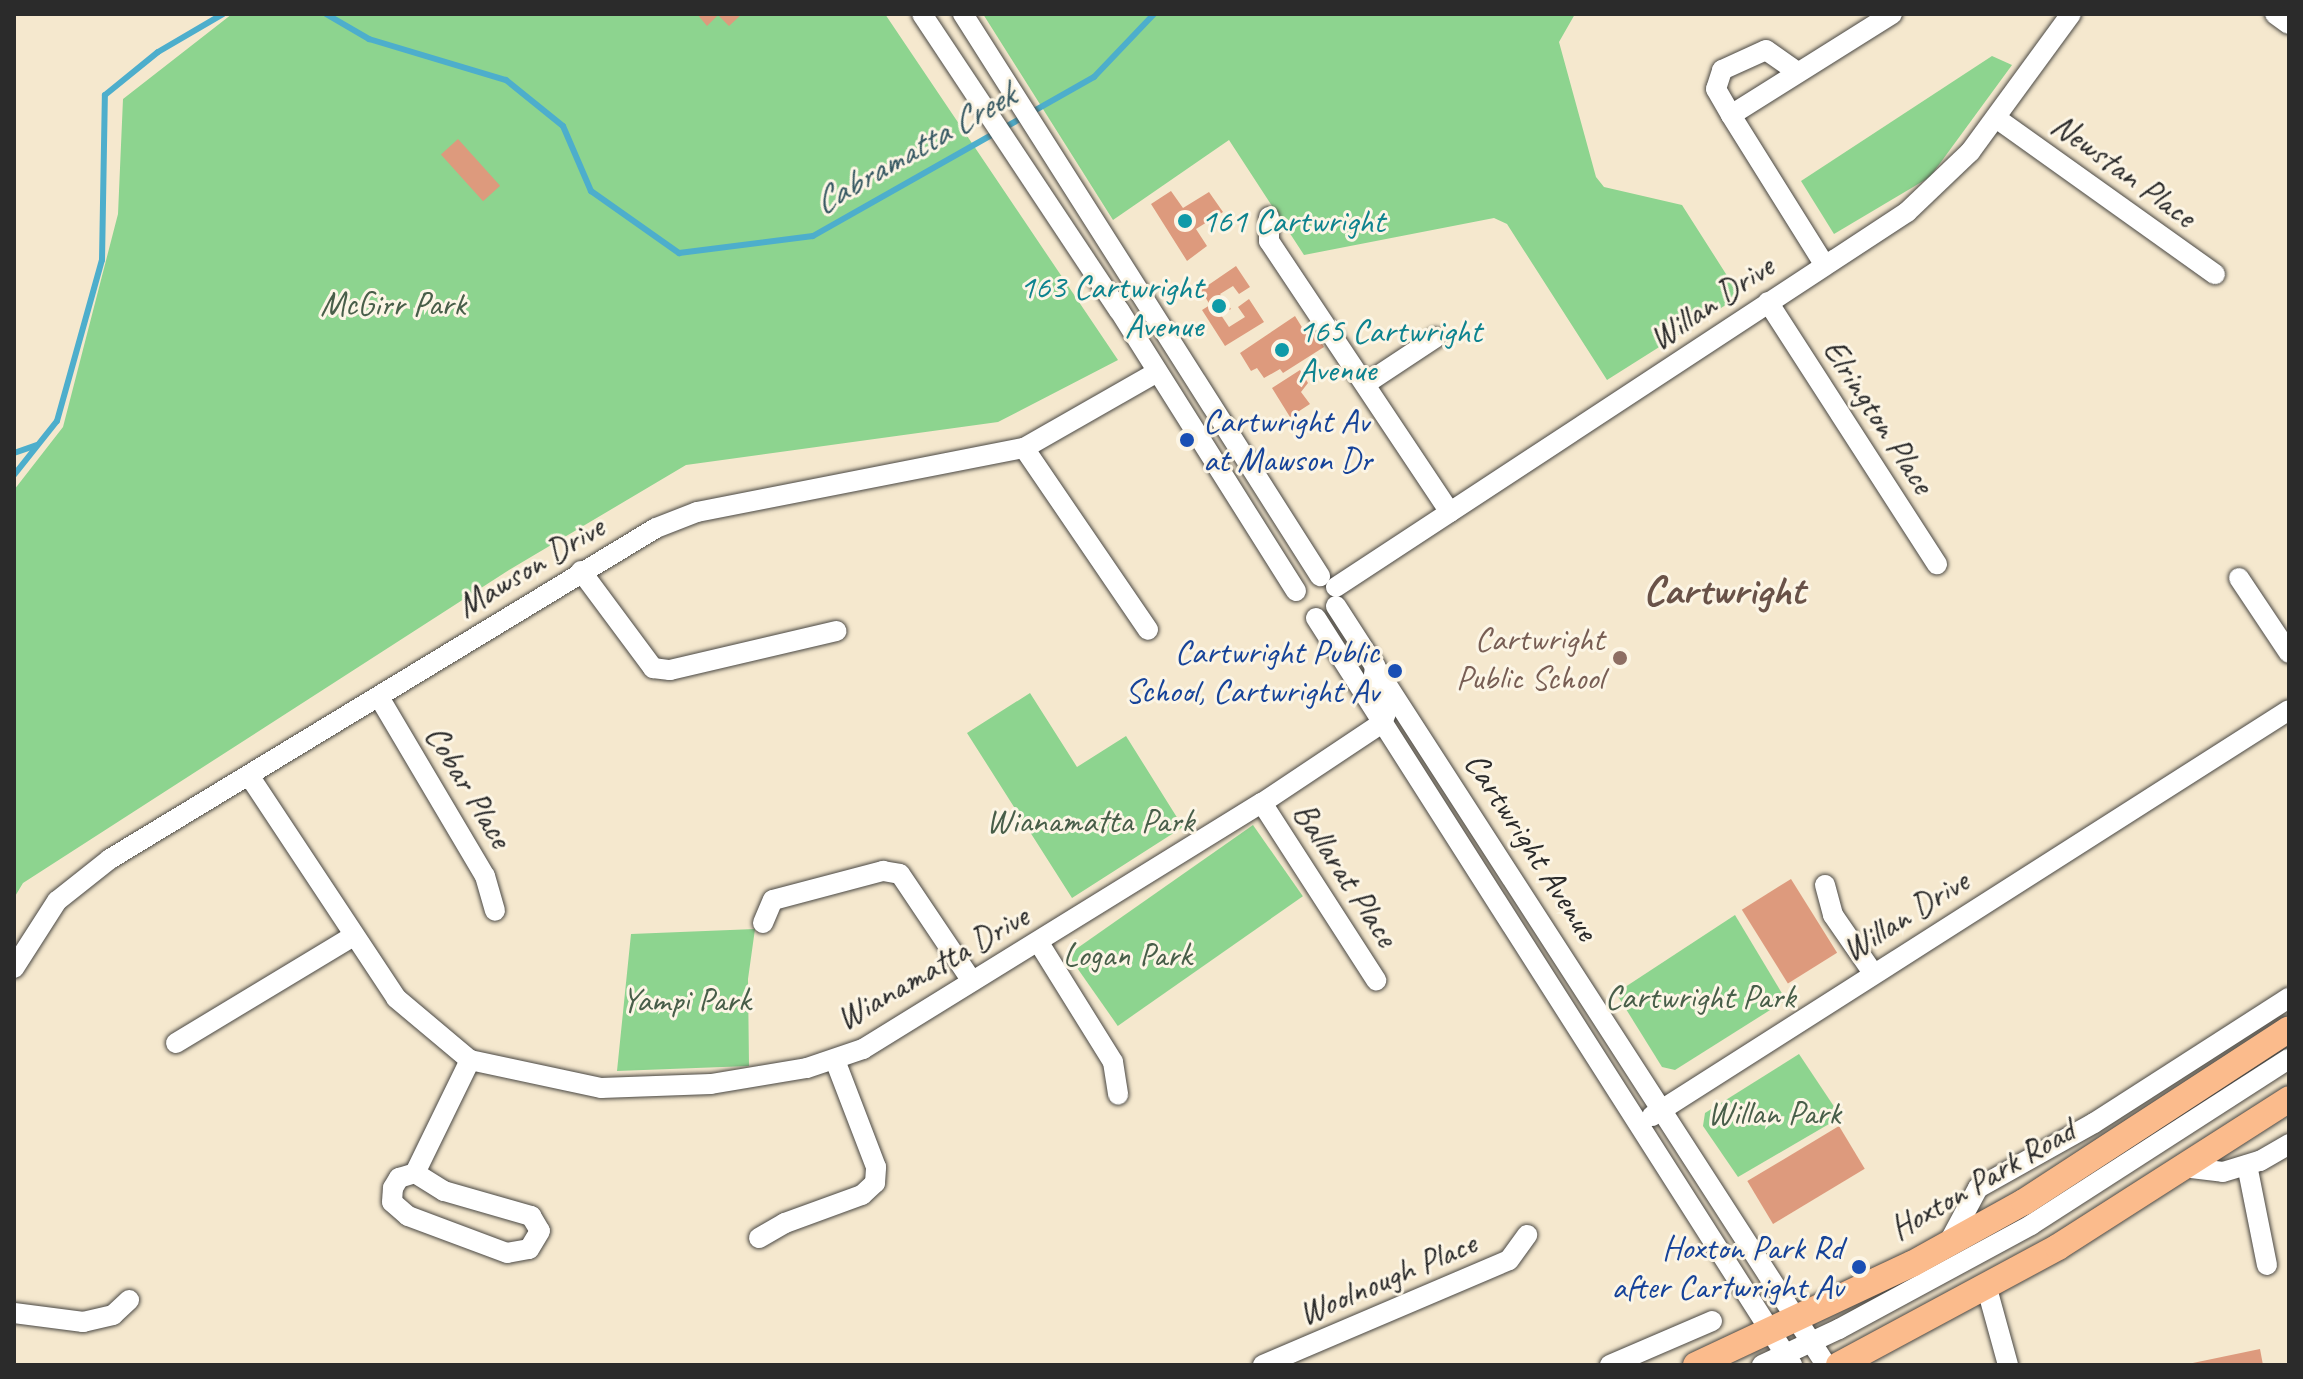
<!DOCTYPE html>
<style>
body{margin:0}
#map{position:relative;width:2303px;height:1379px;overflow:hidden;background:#f5e8ce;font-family:Caveat,sans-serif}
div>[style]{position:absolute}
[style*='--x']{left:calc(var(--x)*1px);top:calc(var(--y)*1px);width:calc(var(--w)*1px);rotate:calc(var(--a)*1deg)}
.green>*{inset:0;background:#8dd48f;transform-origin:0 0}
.stream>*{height:6px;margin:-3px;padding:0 3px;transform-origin:3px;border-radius:3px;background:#4daecc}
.building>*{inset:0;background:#dd9a7d;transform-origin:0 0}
.roads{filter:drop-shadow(0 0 2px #494743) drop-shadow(0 0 2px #494743)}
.minor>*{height:20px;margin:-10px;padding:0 10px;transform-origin:10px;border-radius:10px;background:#fff}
.major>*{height:26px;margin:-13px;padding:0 13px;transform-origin:13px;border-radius:13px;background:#fbbb8c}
.dots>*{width:22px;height:22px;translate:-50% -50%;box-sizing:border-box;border:4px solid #fcf5e5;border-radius:50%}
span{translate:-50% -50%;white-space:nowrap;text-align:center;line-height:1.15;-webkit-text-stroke:6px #fcf5e5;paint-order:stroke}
.street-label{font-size:34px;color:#2b2b2b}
.culture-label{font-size:34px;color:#0d838f}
.left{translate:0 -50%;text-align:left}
.right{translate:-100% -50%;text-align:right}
.park-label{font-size:34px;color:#485e49}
.transit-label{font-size:34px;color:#164399}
.education-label{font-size:34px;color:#785e54}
.water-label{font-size:36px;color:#375963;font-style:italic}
.district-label{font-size:42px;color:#695248;font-weight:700}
.frame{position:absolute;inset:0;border:16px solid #2b2b2b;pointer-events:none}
</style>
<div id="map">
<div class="green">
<i style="clip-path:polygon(232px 14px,885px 14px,1118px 360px,998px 422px,686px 465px,509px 570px,23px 883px,14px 898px,14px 490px,63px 427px,118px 214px,123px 99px)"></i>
<i style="clip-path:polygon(983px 14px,1575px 14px,1559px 42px,1596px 177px,1604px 187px,1682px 205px,1740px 296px,1607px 380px,1507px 224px,1494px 218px,1304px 255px,1229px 140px,1113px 220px)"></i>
<i style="clip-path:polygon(1992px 56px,2012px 65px,1930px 177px,1834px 234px,1801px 181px)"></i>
<i style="clip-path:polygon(1030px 693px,1077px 767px,1126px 736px,1183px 827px,1072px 898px,967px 733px)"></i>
<i style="left:1253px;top:825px;width:87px;height:226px;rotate:55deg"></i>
<i style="clip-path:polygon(1735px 915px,1786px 1000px,1675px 1070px,1662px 1067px,1616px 993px)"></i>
<i style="clip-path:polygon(755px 929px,748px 979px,749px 1066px,617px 1071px,631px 934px)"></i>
<i style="clip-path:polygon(1799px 1054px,1841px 1117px,1738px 1177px,1703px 1126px,1705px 1113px)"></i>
</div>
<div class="stream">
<i style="--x:326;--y:14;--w:50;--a:30.2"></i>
<i style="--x:369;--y:39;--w:143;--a:16.7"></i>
<i style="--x:506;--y:80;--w:73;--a:38.9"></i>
<i style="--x:563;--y:126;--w:71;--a:66.7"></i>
<i style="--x:591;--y:191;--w:108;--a:35.2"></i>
<i style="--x:679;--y:253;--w:135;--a:-7.2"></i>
<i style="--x:813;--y:236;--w:323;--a:-29.5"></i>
<i style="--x:1094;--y:77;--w:87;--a:-46.4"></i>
<i style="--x:14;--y:453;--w:24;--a:-19"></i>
<i style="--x:14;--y:475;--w:69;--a:-51.5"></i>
<i style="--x:57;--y:421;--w:167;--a:-74.4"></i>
<i style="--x:102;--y:260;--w:165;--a:-89"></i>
<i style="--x:105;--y:95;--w:68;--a:-39.1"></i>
<i style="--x:158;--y:52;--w:75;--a:-30.3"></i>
</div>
<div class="building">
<i style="clip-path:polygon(697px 14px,742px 14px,729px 26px,718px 15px,707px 26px)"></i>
<i style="left:458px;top:139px;width:63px;height:23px;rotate:48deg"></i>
<i style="clip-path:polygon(1171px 191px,1183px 208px,1209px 192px,1223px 212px,1196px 229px,1207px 246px,1187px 261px,1151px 204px)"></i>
<i style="clip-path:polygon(1236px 266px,1250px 287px,1239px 294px,1233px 286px,1220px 294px,1231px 309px,1221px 315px,1229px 327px,1245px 317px,1238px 307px,1249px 299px,1264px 322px,1225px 346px,1202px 310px,1210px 305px,1201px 290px)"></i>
<i style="clip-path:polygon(1295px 316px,1308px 337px,1315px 332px,1324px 347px,1283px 373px,1280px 369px,1264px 378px,1257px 368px,1251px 371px,1240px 353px)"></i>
<i style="clip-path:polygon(1300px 370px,1308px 383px,1301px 392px,1310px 404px,1290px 417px,1272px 388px)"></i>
<i style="left:1791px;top:879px;width:87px;height:58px;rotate:58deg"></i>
<i style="left:1839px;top:1126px;width:50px;height:107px;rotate:59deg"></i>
<i style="clip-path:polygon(2260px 1349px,2263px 1365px,2188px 1365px,2188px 1364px)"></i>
</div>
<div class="roads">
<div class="minor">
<i style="--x:922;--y:14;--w:356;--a:56.4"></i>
<i style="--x:1119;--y:310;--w:332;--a:57.8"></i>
<i style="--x:963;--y:14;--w:666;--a:57.58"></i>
<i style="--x:2275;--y:14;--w:17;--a:36"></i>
<i style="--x:1731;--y:115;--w:30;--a:-120"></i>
<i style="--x:1716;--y:89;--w:20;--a:-72"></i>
<i style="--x:1722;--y:70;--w:48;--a:-24.4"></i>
<i style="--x:1766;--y:50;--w:39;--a:35"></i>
<i style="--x:1996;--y:118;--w:269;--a:35.5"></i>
<i style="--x:1269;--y:217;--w:24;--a:90"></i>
<i style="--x:1269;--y:241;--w:326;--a:56.3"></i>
<i style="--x:1824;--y:264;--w:176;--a:-122"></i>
<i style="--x:1731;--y:115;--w:190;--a:-32.1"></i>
<i style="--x:1768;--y:302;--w:312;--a:57.2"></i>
<i style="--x:1367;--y:383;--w:82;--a:-33.5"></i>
<i style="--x:1024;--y:448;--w:220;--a:55.7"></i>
<i style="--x:581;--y:571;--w:121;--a:53.4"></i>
<i style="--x:653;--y:668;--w:17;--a:7"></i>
<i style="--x:670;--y:670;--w:171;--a:-13.2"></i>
<i style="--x:2239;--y:578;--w:90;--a:56.3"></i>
<i style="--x:1336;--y:587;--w:683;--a:-33.29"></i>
<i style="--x:1907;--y:212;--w:87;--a:-43.6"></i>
<i style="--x:1970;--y:152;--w:171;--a:-53.8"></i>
<i style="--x:1336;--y:606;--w:903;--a:57.15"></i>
<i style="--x:1316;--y:618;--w:886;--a:57.49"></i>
<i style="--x:379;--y:697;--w:208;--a:59.4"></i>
<i style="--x:485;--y:876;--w:36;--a:74"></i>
<i style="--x:250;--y:777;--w:265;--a:56.5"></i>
<i style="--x:396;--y:998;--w:97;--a:40"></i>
<i style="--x:470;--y:1060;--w:134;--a:12.1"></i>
<i style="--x:601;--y:1088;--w:110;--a:-2.1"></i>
<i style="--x:711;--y:1084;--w:97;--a:-9.5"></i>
<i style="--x:807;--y:1068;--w:59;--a:-18.7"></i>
<i style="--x:863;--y:1049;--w:469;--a:-31.7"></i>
<i style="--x:1262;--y:803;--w:144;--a:-33.7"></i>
<i style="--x:1382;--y:723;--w:16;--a:-68"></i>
<i style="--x:1388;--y:708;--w:35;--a:-114"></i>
<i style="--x:1374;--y:676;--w:11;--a:-85"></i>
<i style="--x:1262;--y:803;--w:211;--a:57.2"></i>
<i style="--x:1825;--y:885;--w:31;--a:75"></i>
<i style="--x:1833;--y:915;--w:70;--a:55.4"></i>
<i style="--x:763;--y:923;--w:25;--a:-67"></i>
<i style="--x:773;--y:900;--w:114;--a:-14.8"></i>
<i style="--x:883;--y:871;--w:17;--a:10"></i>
<i style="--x:900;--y:874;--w:129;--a:56.1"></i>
<i style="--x:1039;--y:943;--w:140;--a:58.1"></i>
<i style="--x:1113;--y:1062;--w:33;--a:81"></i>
<i style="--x:14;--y:968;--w:80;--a:-57.3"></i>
<i style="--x:57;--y:901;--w:68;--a:-38.4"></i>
<i style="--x:110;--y:859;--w:638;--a:-31.23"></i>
<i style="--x:656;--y:528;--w:44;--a:-21.3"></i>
<i style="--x:697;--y:512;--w:333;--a:-11.1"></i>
<i style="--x:1024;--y:448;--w:153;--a:-29.7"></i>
<i style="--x:176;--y:1043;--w:205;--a:-31.1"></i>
<i style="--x:1652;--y:1116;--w:755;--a:-32.51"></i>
<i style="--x:2247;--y:1165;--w:102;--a:78.7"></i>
<i style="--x:2183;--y:1167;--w:40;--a:7.1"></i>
<i style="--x:2223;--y:1172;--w:39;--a:-17"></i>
<i style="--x:2260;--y:1161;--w:34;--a:-30"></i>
<i style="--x:415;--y:1173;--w:34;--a:32"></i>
<i style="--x:444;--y:1191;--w:91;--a:16"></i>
<i style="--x:531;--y:1216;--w:17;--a:59"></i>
<i style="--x:540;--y:1231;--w:21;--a:121"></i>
<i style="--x:529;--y:1249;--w:22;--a:170"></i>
<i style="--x:507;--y:1253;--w:106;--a:-159.5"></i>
<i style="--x:408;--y:1216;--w:21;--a:-139"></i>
<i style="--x:392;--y:1202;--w:14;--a:-86"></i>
<i style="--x:393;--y:1188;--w:12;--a:-59"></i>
<i style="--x:399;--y:1178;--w:17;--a:-17"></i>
<i style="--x:415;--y:1173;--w:126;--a:-64"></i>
<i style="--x:759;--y:1238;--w:30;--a:-30"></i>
<i style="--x:785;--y:1223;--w:82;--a:-20"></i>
<i style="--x:862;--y:1195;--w:18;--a:-43"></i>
<i style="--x:875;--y:1183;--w:16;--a:-86"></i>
<i style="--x:876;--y:1167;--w:115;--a:-111"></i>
<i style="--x:1948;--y:1244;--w:64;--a:-61.8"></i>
<i style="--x:1978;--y:1188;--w:133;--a:-29.3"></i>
<i style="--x:2094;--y:1123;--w:232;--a:-32.7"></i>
<i style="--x:1986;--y:1285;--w:83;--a:74.6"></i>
<i style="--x:14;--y:1313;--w:70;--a:7.4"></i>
<i style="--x:83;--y:1322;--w:31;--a:-13"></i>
<i style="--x:113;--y:1315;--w:22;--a:-43"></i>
<i style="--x:1263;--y:1365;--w:267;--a:-23.1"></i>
<i style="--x:1509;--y:1260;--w:31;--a:-54"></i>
<i style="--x:1610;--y:1365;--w:111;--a:-23.3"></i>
<i style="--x:1762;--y:1365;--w:85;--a:-25.1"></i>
<i style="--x:1839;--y:1329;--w:218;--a:-28.4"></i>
<i style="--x:2031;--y:1225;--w:307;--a:-32.8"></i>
</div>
<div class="major">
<i style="--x:1696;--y:1365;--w:238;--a:-25.1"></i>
<i style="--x:1912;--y:1264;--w:128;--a:-29"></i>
<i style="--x:2024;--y:1202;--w:316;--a:-33.1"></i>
<i style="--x:1839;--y:1365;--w:249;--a:-28.3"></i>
<i style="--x:2058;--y:1247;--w:274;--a:-32.6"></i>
</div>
</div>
<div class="dots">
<i style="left:1185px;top:221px;background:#0f9aa8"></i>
<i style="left:1219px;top:306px;background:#0f9aa8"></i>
<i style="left:1282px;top:350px;background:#0f9aa8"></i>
<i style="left:1187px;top:440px;background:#1a4fb4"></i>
<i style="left:1620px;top:658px;background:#8d6e63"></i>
<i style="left:1395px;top:671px;background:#1a4fb4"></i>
<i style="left:1859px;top:1267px;background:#1a4fb4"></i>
</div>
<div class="street-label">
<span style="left:2124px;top:170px;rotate:36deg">Newstan Place</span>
<span style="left:1711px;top:302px;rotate:-34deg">Willan Drive</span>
<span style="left:1879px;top:416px;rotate:57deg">Elrington Place</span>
<span style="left:530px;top:566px;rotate:-31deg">Mawson Drive</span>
<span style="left:469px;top:786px;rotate:59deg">Cobar Place</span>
<span style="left:1532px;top:846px;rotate:57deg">Cartwright Avenue</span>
<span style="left:1346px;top:874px;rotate:57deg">Ballarat Place</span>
<span style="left:1905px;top:915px;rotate:-32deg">Willan Drive</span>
<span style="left:932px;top:967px;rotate:-30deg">Wianamatta Drive</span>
<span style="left:1982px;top:1179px;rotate:-30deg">Hoxton Park Road</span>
<span style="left:1387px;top:1278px;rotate:-23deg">Woolnough Place</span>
</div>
<div class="culture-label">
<span class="left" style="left:1201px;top:221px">161 Cartwright</span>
<span class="right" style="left:1203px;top:306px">163 Cartwright<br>Avenue</span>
<span class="left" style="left:1298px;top:350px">165 Cartwright<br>Avenue</span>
</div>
<div class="park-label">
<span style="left:393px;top:304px">McGirr Park</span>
<span style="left:1090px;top:821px">Wianamatta Park</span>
<span style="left:1127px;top:955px">Logan Park</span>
<span style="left:1700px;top:997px">Cartwright Park</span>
<span style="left:686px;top:1000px">Yampi Park</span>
<span style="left:1774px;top:1113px">Willan Park</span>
</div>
<div class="transit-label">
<span class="left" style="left:1203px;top:440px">Cartwright Av<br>at Mawson Dr</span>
<span class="right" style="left:1379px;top:671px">Cartwright Public<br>School, Cartwright Av</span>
<span class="right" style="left:1843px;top:1267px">Hoxton Park Rd<br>after Cartwright Av</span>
</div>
<div class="education-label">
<span class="right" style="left:1604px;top:658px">Cartwright<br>Public School</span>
</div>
<div class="water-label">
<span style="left:914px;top:149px;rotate:-30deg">Cabramatta Creek</span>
</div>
<div class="district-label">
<span style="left:1724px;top:591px">Cartwright</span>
</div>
<div class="frame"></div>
</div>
